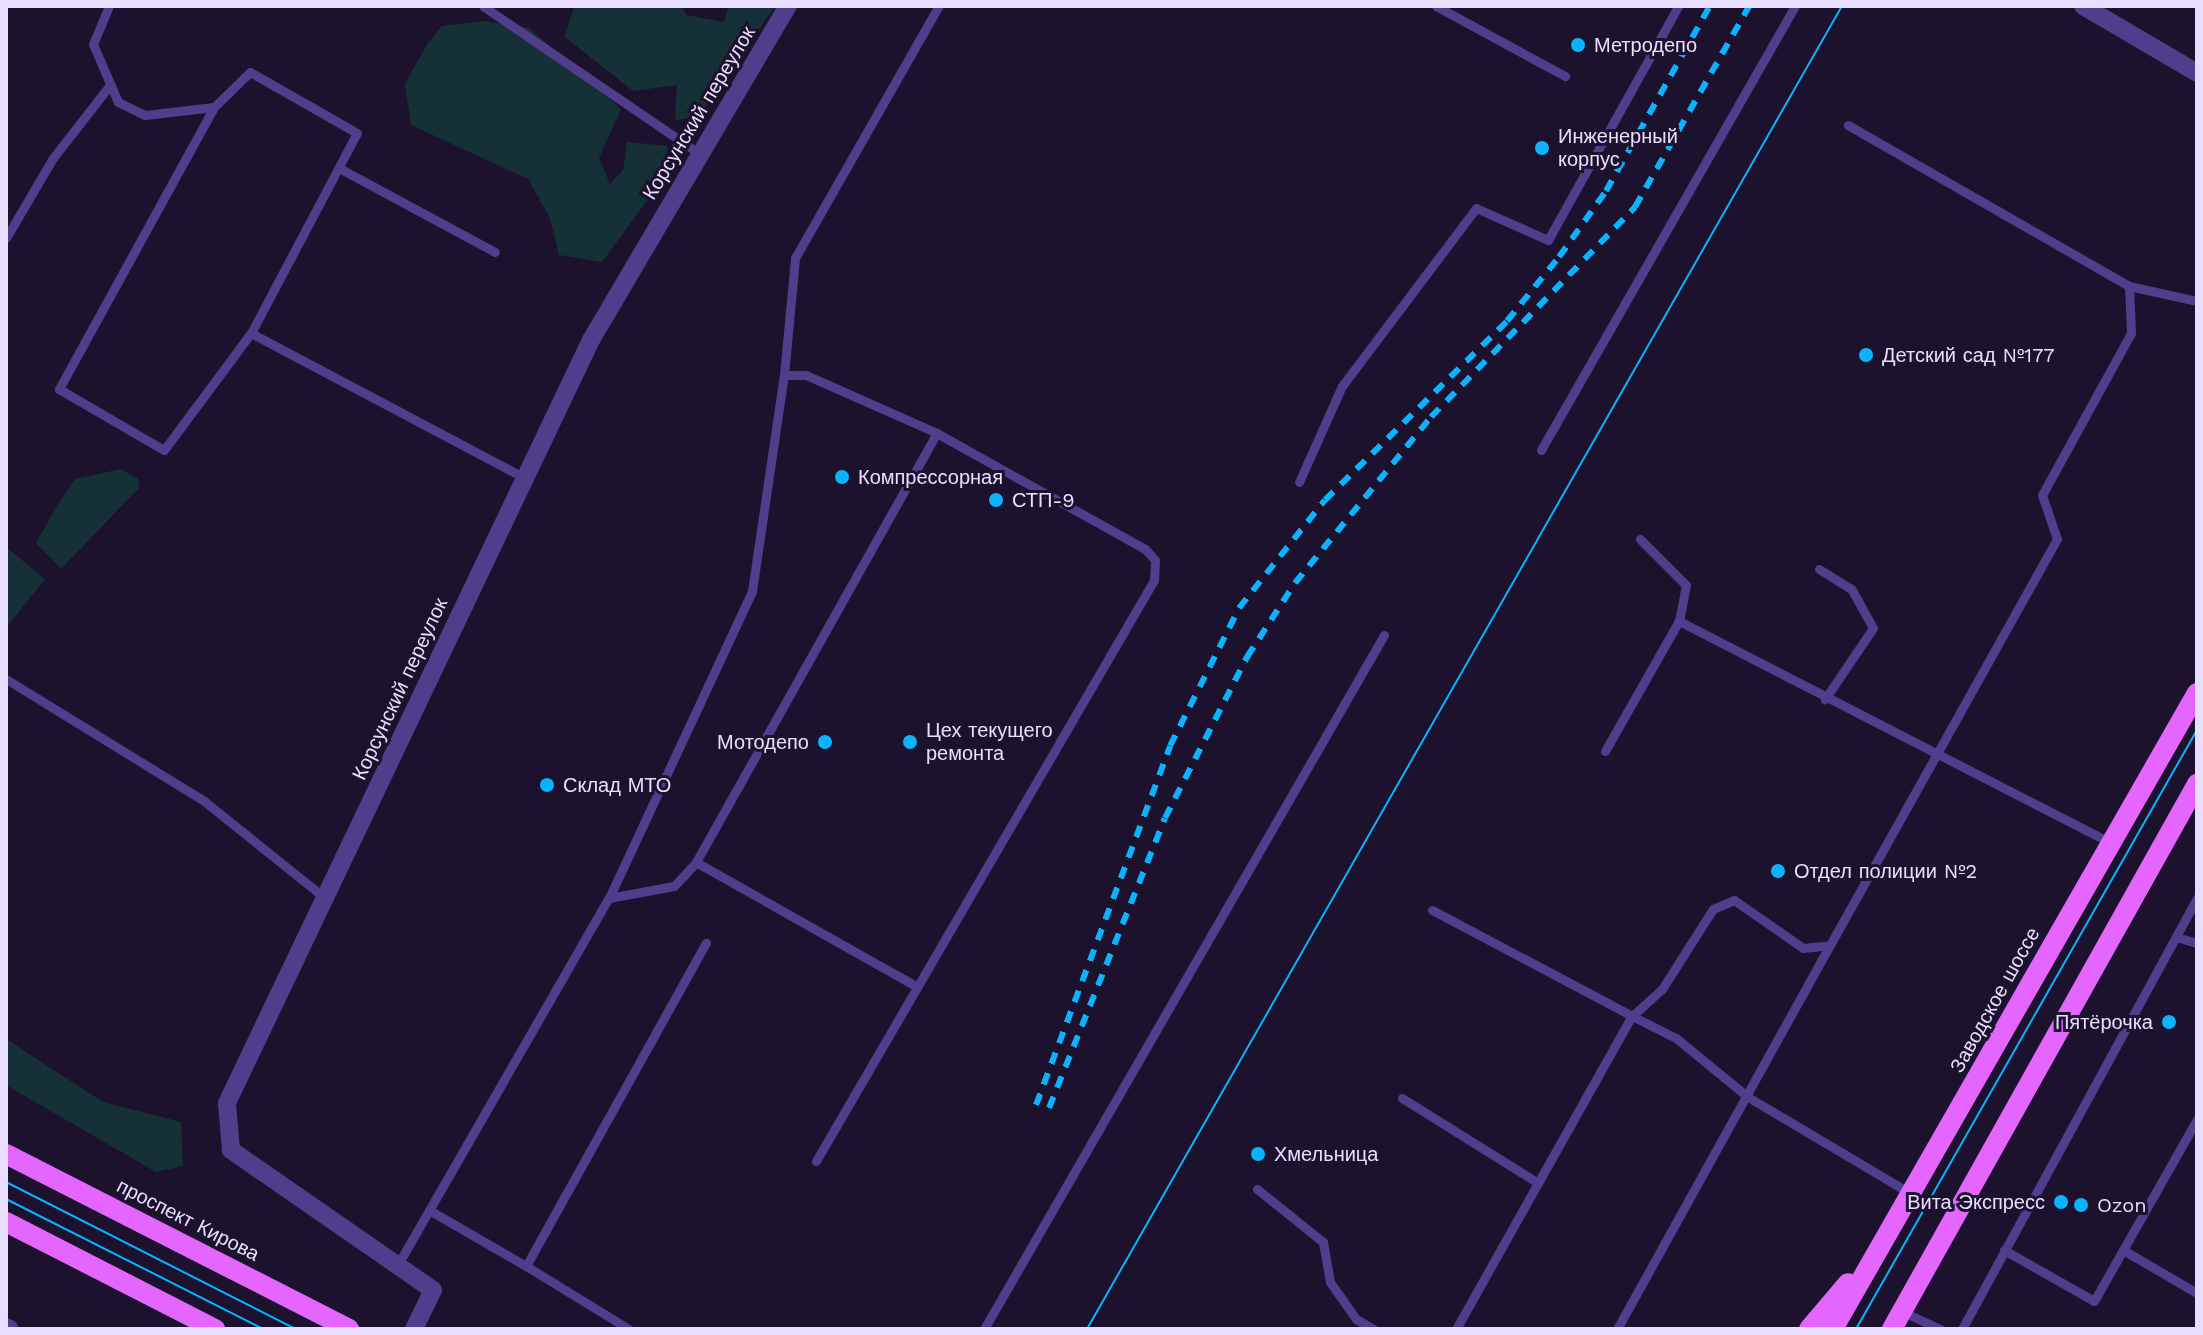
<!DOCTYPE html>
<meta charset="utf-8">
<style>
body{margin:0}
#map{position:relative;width:2203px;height:1335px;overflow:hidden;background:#1c122d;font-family:"Work Sans",sans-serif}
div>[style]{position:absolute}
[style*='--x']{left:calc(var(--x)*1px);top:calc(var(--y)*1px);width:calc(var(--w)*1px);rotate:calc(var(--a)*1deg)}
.green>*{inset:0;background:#153137}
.service>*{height:9px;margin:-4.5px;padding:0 4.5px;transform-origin:4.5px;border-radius:4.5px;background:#503d8b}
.minor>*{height:18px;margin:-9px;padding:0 9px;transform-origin:9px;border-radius:9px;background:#503d8b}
.primary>*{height:20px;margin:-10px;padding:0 10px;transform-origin:10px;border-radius:10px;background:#e566fe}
.tram>*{height:2px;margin:-1px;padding:0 1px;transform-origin:1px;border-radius:1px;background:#0bb3fe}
.rail>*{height:6px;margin-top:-3px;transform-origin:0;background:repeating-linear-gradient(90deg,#0bb3fe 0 12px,transparent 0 22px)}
.dots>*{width:22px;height:22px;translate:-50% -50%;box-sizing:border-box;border:4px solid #1c122d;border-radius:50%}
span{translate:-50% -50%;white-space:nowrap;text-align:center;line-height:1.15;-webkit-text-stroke:6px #1c122d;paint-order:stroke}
.poi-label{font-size:20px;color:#e9deff}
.left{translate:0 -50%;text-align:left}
.right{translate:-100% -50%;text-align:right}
.street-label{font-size:20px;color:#e9deff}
.frame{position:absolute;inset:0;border:8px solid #e9deff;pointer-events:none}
</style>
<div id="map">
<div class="green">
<i style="clip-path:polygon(574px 6px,682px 6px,686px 15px,724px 22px,729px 6px,775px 6px,698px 117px,675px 120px,677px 85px,633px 91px,565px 37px)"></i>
<i style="clip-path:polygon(484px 21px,529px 28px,621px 109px,599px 158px,610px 184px,623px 170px,627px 142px,668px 146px,663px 179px,602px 262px,559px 255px,550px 218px,528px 179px,411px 125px,405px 84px,427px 44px,442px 26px)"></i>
<i style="clip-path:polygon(121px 469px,138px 479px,139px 488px,61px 569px,36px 543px,58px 504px,75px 479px)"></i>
<i style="clip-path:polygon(6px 547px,45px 579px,6px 628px)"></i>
<i style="clip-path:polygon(6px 1039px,103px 1102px,181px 1122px,183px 1166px,156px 1172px,6px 1085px)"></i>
</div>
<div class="service">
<i style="--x:109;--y:6;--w:41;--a:112.8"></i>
<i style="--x:93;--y:44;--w:63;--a:66.7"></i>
<i style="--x:118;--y:102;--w:30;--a:26"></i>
<i style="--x:145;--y:115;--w:69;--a:-6.6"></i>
<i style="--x:483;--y:6;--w:263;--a:34.3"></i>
<i style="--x:1436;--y:6;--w:147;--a:28.5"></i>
<i style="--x:339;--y:168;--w:177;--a:28.3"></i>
<i style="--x:6;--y:238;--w:93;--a:-59.6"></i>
<i style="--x:53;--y:158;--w:91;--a:-52.1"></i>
<i style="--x:2129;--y:286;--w:70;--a:12.4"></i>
<i style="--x:251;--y:333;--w:226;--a:-62.1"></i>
<i style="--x:357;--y:133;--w:123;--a:-150.3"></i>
<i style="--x:250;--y:72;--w:50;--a:135.8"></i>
<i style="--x:214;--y:107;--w:322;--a:118.8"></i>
<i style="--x:59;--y:389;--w:121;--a:30.2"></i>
<i style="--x:164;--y:450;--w:146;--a:-53.4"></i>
<i style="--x:251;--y:333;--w:310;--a:27.9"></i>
<i style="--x:1541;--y:450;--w:512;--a:-60.23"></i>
<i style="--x:1299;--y:482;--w:105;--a:-65.9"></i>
<i style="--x:1342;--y:386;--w:223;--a:-53"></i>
<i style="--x:1476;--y:208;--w:79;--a:24"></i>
<i style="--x:1548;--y:240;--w:268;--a:-60.9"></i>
<i style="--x:1640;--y:539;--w:65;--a:45"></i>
<i style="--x:1686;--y:585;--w:37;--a:101"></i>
<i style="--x:1819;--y:569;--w:39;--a:32"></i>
<i style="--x:1852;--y:590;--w:43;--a:61.1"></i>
<i style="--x:1873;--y:628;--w:86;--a:124.1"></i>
<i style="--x:6;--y:679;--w:233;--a:31.6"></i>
<i style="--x:204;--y:801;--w:155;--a:38.7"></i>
<i style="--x:1605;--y:751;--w:150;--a:-60.4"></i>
<i style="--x:1679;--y:621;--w:487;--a:27.2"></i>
<i style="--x:609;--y:898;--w:66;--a:-10.5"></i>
<i style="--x:674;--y:886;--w:33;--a:-47"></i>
<i style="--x:1432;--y:910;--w:226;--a:27.9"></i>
<i style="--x:1632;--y:1016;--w:40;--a:-42"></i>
<i style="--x:1662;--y:989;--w:95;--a:-57.5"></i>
<i style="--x:1713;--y:909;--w:23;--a:-23"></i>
<i style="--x:1734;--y:900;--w:84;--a:34.8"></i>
<i style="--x:1803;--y:948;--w:27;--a:-6"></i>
<i style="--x:1830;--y:945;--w:465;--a:-60.8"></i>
<i style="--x:2057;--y:539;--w:46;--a:-108.8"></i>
<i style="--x:2042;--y:495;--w:185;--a:-61.2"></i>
<i style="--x:2131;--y:333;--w:47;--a:-92.4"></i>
<i style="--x:2129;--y:286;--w:324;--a:-150.2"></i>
<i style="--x:2176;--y:937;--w:22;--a:16"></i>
<i style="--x:914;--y:985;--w:250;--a:-150.6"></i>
<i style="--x:696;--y:862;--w:492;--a:-60.7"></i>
<i style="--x:1402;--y:1098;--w:160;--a:32"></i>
<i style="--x:816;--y:1161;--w:672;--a:-59.81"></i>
<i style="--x:1154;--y:580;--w:20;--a:-87"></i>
<i style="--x:1155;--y:560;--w:15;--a:-132"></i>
<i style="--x:1145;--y:549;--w:238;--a:-150.9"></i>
<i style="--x:937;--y:433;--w:143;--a:-156.1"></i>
<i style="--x:806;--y:375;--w:22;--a:180"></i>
<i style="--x:784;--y:375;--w:118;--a:-84.6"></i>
<i style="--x:795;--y:258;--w:290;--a:-60.3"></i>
<i style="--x:1257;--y:1189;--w:85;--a:38.8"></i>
<i style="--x:1323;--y:1242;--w:41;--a:80.1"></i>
<i style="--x:1330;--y:1282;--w:45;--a:54.9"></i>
<i style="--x:1356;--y:1319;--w:20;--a:30"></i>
<i style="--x:429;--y:1210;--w:112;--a:30"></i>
<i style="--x:526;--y:1266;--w:370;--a:-60.9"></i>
<i style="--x:2004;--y:1250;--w:103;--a:29.5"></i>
<i style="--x:2094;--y:1301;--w:59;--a:-60.4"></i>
<i style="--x:2123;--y:1250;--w:86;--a:30.2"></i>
<i style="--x:2123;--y:1250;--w:150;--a:-60.5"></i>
<i style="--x:397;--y:1266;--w:425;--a:-60.1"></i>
<i style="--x:609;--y:898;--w:339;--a:-65"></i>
<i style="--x:752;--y:591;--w:218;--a:-81.6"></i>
<i style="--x:526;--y:1266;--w:121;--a:31.5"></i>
<i style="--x:1912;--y:1316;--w:31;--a:25"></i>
<i style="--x:984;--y:1329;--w:801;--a:-60.04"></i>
<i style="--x:1456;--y:1329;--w:359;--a:-60.7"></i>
<i style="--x:1632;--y:1016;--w:49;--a:26.6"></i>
<i style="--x:1676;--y:1038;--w:93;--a:39.3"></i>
<i style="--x:1748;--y:1097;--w:188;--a:30.7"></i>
<i style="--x:1617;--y:1329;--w:439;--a:-61"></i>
<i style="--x:1962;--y:1329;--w:491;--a:-61.4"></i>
</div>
<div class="minor">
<i style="--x:2083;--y:6;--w:132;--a:30.4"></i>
<i style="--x:6;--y:1327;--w:4;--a:27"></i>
<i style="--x:414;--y:1329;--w:43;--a:-64"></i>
<i style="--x:433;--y:1290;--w:246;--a:-145.3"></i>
<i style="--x:231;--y:1150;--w:47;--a:-94.9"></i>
<i style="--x:227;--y:1103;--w:845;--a:-64.5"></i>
<i style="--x:591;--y:340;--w:388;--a:-59.5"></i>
</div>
<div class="primary">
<i style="--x:6;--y:1154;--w:385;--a:27"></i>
<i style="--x:6;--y:1222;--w:235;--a:27.1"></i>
<i style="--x:1809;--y:1329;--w:60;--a:-49.7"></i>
<i style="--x:1833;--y:1329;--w:733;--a:-60.22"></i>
<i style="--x:1892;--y:1329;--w:625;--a:-60.77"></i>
</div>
<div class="tram">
<i style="--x:6;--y:1182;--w:325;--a:26.9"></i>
<i style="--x:6;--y:1199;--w:288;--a:26.8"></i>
<i style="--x:1087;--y:1329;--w:1523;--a:-60.29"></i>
<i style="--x:1856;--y:1329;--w:689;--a:-60.35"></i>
</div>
<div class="rail">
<i style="--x:1036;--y:1105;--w:383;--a:-69.5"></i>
<i style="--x:1170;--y:746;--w:154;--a:-63.4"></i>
<i style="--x:1239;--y:608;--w:138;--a:-51.5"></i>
<i style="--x:1325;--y:500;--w:255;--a:-44.5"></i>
<i style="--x:1507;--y:321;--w:82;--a:-50.9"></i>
<i style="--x:1559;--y:257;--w:81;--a:-54.5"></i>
<i style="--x:1606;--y:191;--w:212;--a:-60.7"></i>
<i style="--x:1049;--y:1108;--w:312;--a:-68.2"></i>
<i style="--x:1165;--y:818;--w:181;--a:-63"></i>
<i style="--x:1247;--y:657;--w:88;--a:-57"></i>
<i style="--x:1295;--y:583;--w:215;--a:-50.7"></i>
<i style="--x:1431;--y:417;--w:293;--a:-45.8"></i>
<i style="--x:1635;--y:207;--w:231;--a:-60.4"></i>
</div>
<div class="dots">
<i style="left:1578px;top:45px;background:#0bb3fe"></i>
<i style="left:1542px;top:148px;background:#0bb3fe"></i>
<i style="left:1866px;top:355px;background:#0bb3fe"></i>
<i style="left:842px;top:477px;background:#0bb3fe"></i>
<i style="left:996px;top:500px;background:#0bb3fe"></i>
<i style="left:825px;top:742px;background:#0bb3fe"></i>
<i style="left:910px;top:742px;background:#0bb3fe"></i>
<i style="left:547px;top:785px;background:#0bb3fe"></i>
<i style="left:1778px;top:871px;background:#0bb3fe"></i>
<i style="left:2169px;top:1022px;background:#0bb3fe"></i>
<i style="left:1258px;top:1154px;background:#0bb3fe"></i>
<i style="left:2061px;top:1202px;background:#0bb3fe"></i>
<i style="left:2081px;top:1205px;background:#0bb3fe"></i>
</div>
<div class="poi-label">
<span class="left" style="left:1594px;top:45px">Метродепо</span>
<span class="left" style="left:1558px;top:148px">Инженерный<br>корпус</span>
<span class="left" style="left:1882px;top:355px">Детский сад №177</span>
<span class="left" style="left:858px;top:477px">Компрессорная</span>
<span class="left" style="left:1012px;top:500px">СТП-9</span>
<span class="left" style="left:926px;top:742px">Цех текущего<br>ремонта</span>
<span class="right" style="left:809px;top:742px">Мотодепо</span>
<span class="left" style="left:563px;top:785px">Склад МТО</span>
<span class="left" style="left:1794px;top:871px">Отдел полиции №2</span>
<span class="right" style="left:2153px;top:1022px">Пятёрочка</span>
<span class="left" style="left:1274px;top:1154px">Хмельница</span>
<span class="right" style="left:2045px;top:1202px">Вита Экспресс</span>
<span class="left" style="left:2097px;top:1205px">Ozon</span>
</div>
<div class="street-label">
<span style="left:699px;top:113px;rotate:-59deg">Корсунский переулок</span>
<span style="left:400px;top:689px;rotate:-65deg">Корсунский переулок</span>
<span style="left:1995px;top:1000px;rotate:-61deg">Заводское шоссе</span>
<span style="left:188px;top:1220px;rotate:27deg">проспект Кирова</span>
</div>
<div class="frame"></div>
</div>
